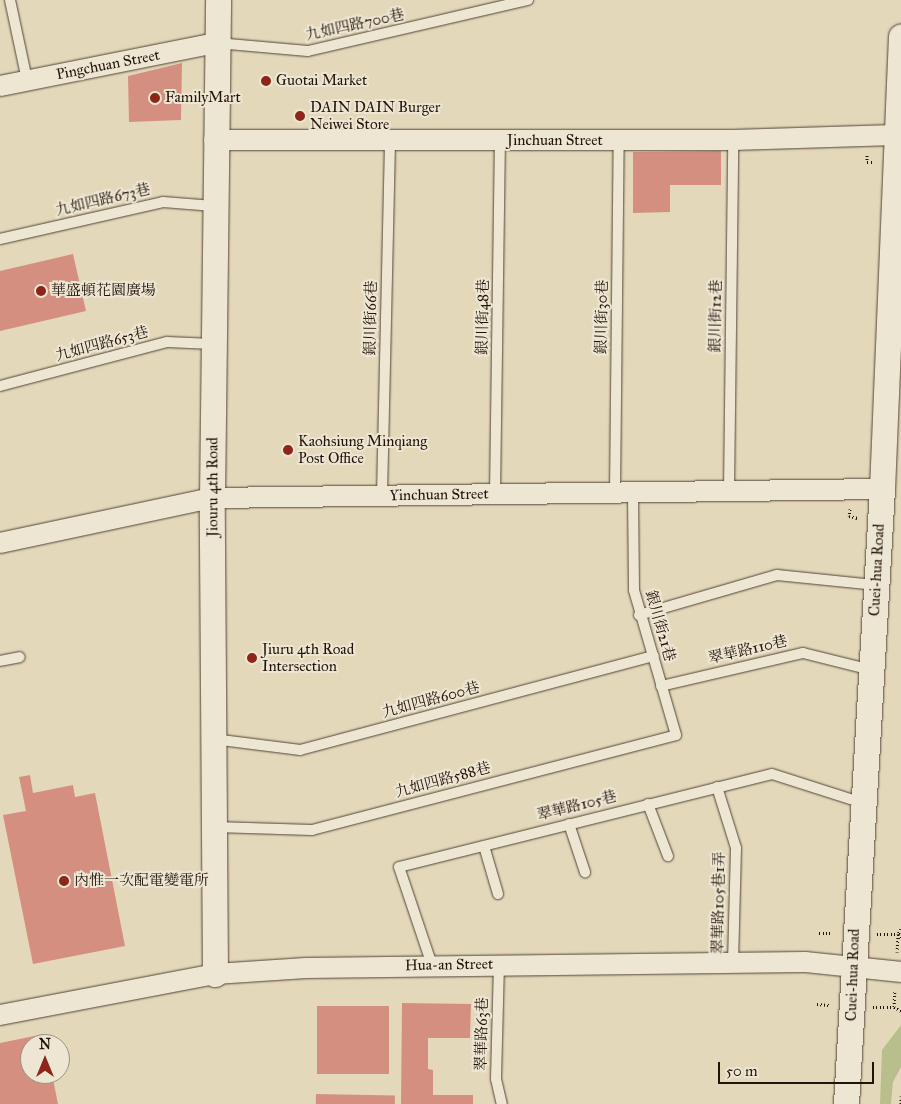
<!DOCTYPE html>
<meta charset="utf-8">
<style>
body{margin:0}
#map{position:relative;width:901px;height:1104px;overflow:hidden;background:#e4d8bb;font-family:"IM FELL Great Primer","Noto Serif TC",serif}
div>[style]{position:absolute}
[style*='--x']{left:calc(var(--x)*1px);top:calc(var(--y)*1px);width:calc(var(--w)*1px);rotate:calc(var(--a)*1deg)}
.green>*{inset:0;background:#b9be8d}
.building>*{inset:0;background:#d58f81;transform-origin:0 0}
.path>*{height:3px;margin-top:-1.5px;transform-origin:0;background:repeating-linear-gradient(90deg,#221308 0 1px,transparent 0 3.5px)}
.roads{filter:drop-shadow(0 0 1px #524435) drop-shadow(0 0 1px #524435)}
.service>*{height:10px;margin:-5px;padding:0 5px;transform-origin:5px;border-radius:5px;background:#ede6d3}
.minor>*{height:20px;margin:-10px;padding:0 10px;transform-origin:10px;border-radius:10px;background:#ede6d3}
.tertiary>*{height:25px;margin:-12.5px;padding:0 12.5px;transform-origin:12.5px;border-radius:12.5px;background:#ede6d3}
.dots>*{width:14px;height:14px;translate:-50% -50%;box-sizing:border-box;border:2px solid #ede6d3;border-radius:50%}
span{translate:-50% -50%;white-space:nowrap;text-align:center;line-height:1.15;-webkit-text-stroke:4px #ede6d3;paint-order:stroke}
.street-label{font-size:15px;color:#221308}
.poi-label{font-size:15px;color:#221308}
.left{translate:0 -50%;text-align:left}
.north{position:absolute;left:20px;top:1034px;width:50px;height:50px;box-sizing:border-box;background:#ede6d3;border:1px solid #9c9282;border-radius:50%;rotate:0deg;font-size:14px;font-weight:700;line-height:20px;text-align:center;color:#221308}
.north::after{content:'';display:block;margin:auto;width:18px;height:22px;background:#8f2418;clip-path:polygon(50% 0,100% 100%,50% 72%,0 100%)}
.scale{position:absolute;left:718px;top:1062px;width:156px;height:22px;box-sizing:border-box;border:2px solid #221308;border-top:0;padding-left:6px;font-size:15px;line-height:18px;white-space:nowrap;color:#221308;-webkit-text-stroke:4px #ede6d3;paint-order:stroke}
</style>
<div id="map">
<div class="green">
<i style="clip-path:polygon(901px 1025px,901px 1067px,893px 1082px,891px 1104px,880px 1104px,882px 1050px)"></i>
</div>
<div class="building">
<i style="clip-path:polygon(182px 63px,181px 120px,129px 122px,128px 76px)"></i>
<i style="clip-path:polygon(721px 151px,721px 185px,670px 185px,670px 212px,633px 213px,633px 152px)"></i>
<i style="clip-path:polygon(73px 254px,86px 311px,0 331px,0 271px)"></i>
<i style="clip-path:polygon(30px 775px,33px 793px,73px 785px,75px 797px,95px 793px,125px 946px,33px 964px,3px 815px,26px 811px,19px 777px)"></i>
<i style="clip-path:polygon(402px 1003px,471px 1004px,470px 1038px,428px 1038px,428px 1069px,433px 1070px,433px 1095px,473px 1095px,473px 1104px,401px 1104px)"></i>
<i style="left:317px;top:1006px;width:72px;height:68px"></i>
<i style="clip-path:polygon(44px 1034px,46px 1044px,30px 1044px,30px 1074px,52px 1074px,58px 1104px,0 1104px,0 1043px)"></i>
<i style="left:316px;top:1094px;width:79px;height:10px;rotate:1deg"></i>
</div>
<div class="path">
<i style="--x:867;--y:155;--w:7;--a:90"></i>
<i style="--x:867;--y:162;--w:7;--a:0"></i>
<i style="--x:850;--y:509;--w:7;--a:98"></i>
<i style="--x:849;--y:516;--w:9;--a:13"></i>
<i style="--x:901;--y:929;--w:6;--a:121"></i>
<i style="--x:898;--y:934;--w:5;--a:53"></i>
<i style="--x:819;--y:933;--w:14;--a:0"></i>
<i style="--x:877;--y:934;--w:21;--a:0"></i>
<i style="--x:898;--y:934;--w:18;--a:93"></i>
<i style="--x:817;--y:1004;--w:12;--a:5"></i>
<i style="--x:873;--y:1007;--w:21;--a:0"></i>
<i style="--x:894;--y:1007;--w:8;--a:30"></i>
<i style="--x:894;--y:1007;--w:17;--a:-87"></i>
<i style="--x:901;--y:1104;--w:8;--a:-90"></i>
</div>
<div class="roads">
<div class="service">
<i style="--x:10;--y:0;--w:82;--a:78"></i>
<i style="--x:217;--y:43;--w:91;--a:5"></i>
<i style="--x:308;--y:51;--w:226;--a:-13.1"></i>
<i style="--x:0;--y:239;--w:167;--a:-12.8"></i>
<i style="--x:163;--y:202;--w:51;--a:4.5"></i>
<i style="--x:0;--y:386;--w:173;--a:-14.8"></i>
<i style="--x:167;--y:342;--w:46;--a:2.5"></i>
<i style="--x:729;--y:491;--w:351;--a:-89.3"></i>
<i style="--x:615;--y:493;--w:353;--a:-89.4"></i>
<i style="--x:495;--y:494;--w:353;--a:-89.2"></i>
<i style="--x:382;--y:495;--w:353;--a:-88.7"></i>
<i style="--x:639;--y:615;--w:144;--a:-16.2"></i>
<i style="--x:777;--y:575;--w:100;--a:5.8"></i>
<i style="--x:0;--y:661;--w:20;--a:-11"></i>
<i style="--x:661;--y:686;--w:146;--a:-13.1"></i>
<i style="--x:803;--y:653;--w:70;--a:14"></i>
<i style="--x:213;--y:739;--w:88;--a:7.2"></i>
<i style="--x:300;--y:750;--w:366;--a:-14.9"></i>
<i style="--x:717;--y:787;--w:64;--a:72.7"></i>
<i style="--x:736;--y:848;--w:114;--a:91.5"></i>
<i style="--x:648;--y:804;--w:56;--a:69"></i>
<i style="--x:569;--y:824;--w:51;--a:71.6"></i>
<i style="--x:215;--y:827;--w:97;--a:1.8"></i>
<i style="--x:312;--y:830;--w:376;--a:-14.6"></i>
<i style="--x:676;--y:735;--w:151;--a:-106.2"></i>
<i style="--x:634;--y:590;--w:97;--a:-90.6"></i>
<i style="--x:484;--y:846;--w:50;--a:73.7"></i>
<i style="--x:499;--y:964;--w:115;--a:91.5"></i>
<i style="--x:496;--y:1079;--w:26;--a:77"></i>
<i style="--x:432;--y:965;--w:103;--a:-108.6"></i>
<i style="--x:399;--y:867;--w:384;--a:-14"></i>
<i style="--x:772;--y:774;--w:96;--a:17.7"></i>
</div>
<div class="minor">
<i style="--x:0;--y:86;--w:220;--a:-11.3"></i>
<i style="--x:214;--y:140;--w:519;--a:0"></i>
<i style="--x:733;--y:140;--w:162;--a:-1.8"></i>
<i style="--x:0;--y:543;--w:217;--a:-12"></i>
<i style="--x:212;--y:498;--w:670;--a:-0.77"></i>
<i style="--x:0;--y:1015;--w:219;--a:-10.8"></i>
<i style="--x:215;--y:974;--w:91;--a:-3.8"></i>
<i style="--x:306;--y:968;--w:499;--a:-0.7"></i>
<i style="--x:805;--y:962;--w:97;--a:5.9"></i>
</div>
<div class="tertiary">
<i style="--x:215;--y:974;--w:476;--a:-90.4"></i>
<i style="--x:212;--y:498;--w:498;--a:-89.3"></i>
<i style="--x:846;--y:1104;--w:616;--a:-86.65"></i>
<i style="--x:882;--y:489;--w:453;--a:-87.6"></i>
</div>
</div>
<div class="dots">
<i style="left:266px;top:81px;background:#8f2418"></i>
<i style="left:155px;top:98px;background:#8f2418"></i>
<i style="left:300px;top:116px;background:#8f2418"></i>
<i style="left:41px;top:291px;background:#8f2418"></i>
<i style="left:288px;top:450px;background:#8f2418"></i>
<i style="left:252px;top:658px;background:#8f2418"></i>
<i style="left:64px;top:881px;background:#8f2418"></i>
</div>
<div class="street-label">
<span style="left:355px;top:25px;rotate:-12deg">九如四路700巷</span>
<span style="left:108px;top:65px;rotate:-11deg">Pingchuan Street</span>
<span style="left:555px;top:141px">Jinchuan Street</span>
<span style="left:103px;top:200px;rotate:-13deg">九如四路673巷</span>
<span style="left:716px;top:316px;rotate:-89deg">銀川街12巷</span>
<span style="left:483px;top:317px;rotate:-89deg">銀川街48巷</span>
<span style="left:602px;top:317px;rotate:-89deg">銀川街30巷</span>
<span style="left:371px;top:318px;rotate:-89deg">銀川街66巷</span>
<span style="left:102px;top:344px;rotate:-15deg">九如四路653巷</span>
<span style="left:213px;top:487px;rotate:-90deg">Jiouru 4th Road</span>
<span style="left:439px;top:495px;rotate:-1deg">Yinchuan Street</span>
<span style="left:877px;top:570px;rotate:-87deg">Cuei-hua Road</span>
<span style="left:660px;top:626px;rotate:74deg">銀川街21巷</span>
<span style="left:748px;top:650px;rotate:-13deg">翠華路110巷</span>
<span style="left:431px;top:700px;rotate:-15deg">九如四路600巷</span>
<span style="left:443px;top:780px;rotate:-15deg">九如四路588巷</span>
<span style="left:577px;top:806px;rotate:-14deg">翠華路105巷</span>
<span style="left:719px;top:903px;rotate:-89deg">翠華路105巷1弄</span>
<span style="left:449px;top:965px;rotate:-1deg">Hua-an Street</span>
<span style="left:853px;top:975px;rotate:-88deg">Cuei-hua Road</span>
<span style="left:482px;top:1034px;rotate:-89deg">翠華路63巷</span>
</div>
<div class="poi-label">
<span class="left" style="left:276px;top:81px">Guotai Market</span>
<span class="left" style="left:165px;top:98px">FamilyMart</span>
<span class="left" style="left:310px;top:116px">DAIN DAIN Burger<br>Neiwei Store</span>
<span class="left" style="left:51px;top:291px">華盛頓花園廣場</span>
<span class="left" style="left:298px;top:450px">Kaohsiung Minqiang<br>Post Office</span>
<span class="left" style="left:262px;top:658px">Jiuru 4th Road<br>Intersection</span>
<span class="left" style="left:74px;top:881px">內惟一次配電變電所</span>
</div>
<div class="north">N</div>
<div class="scale">50 m</div>
</div>
